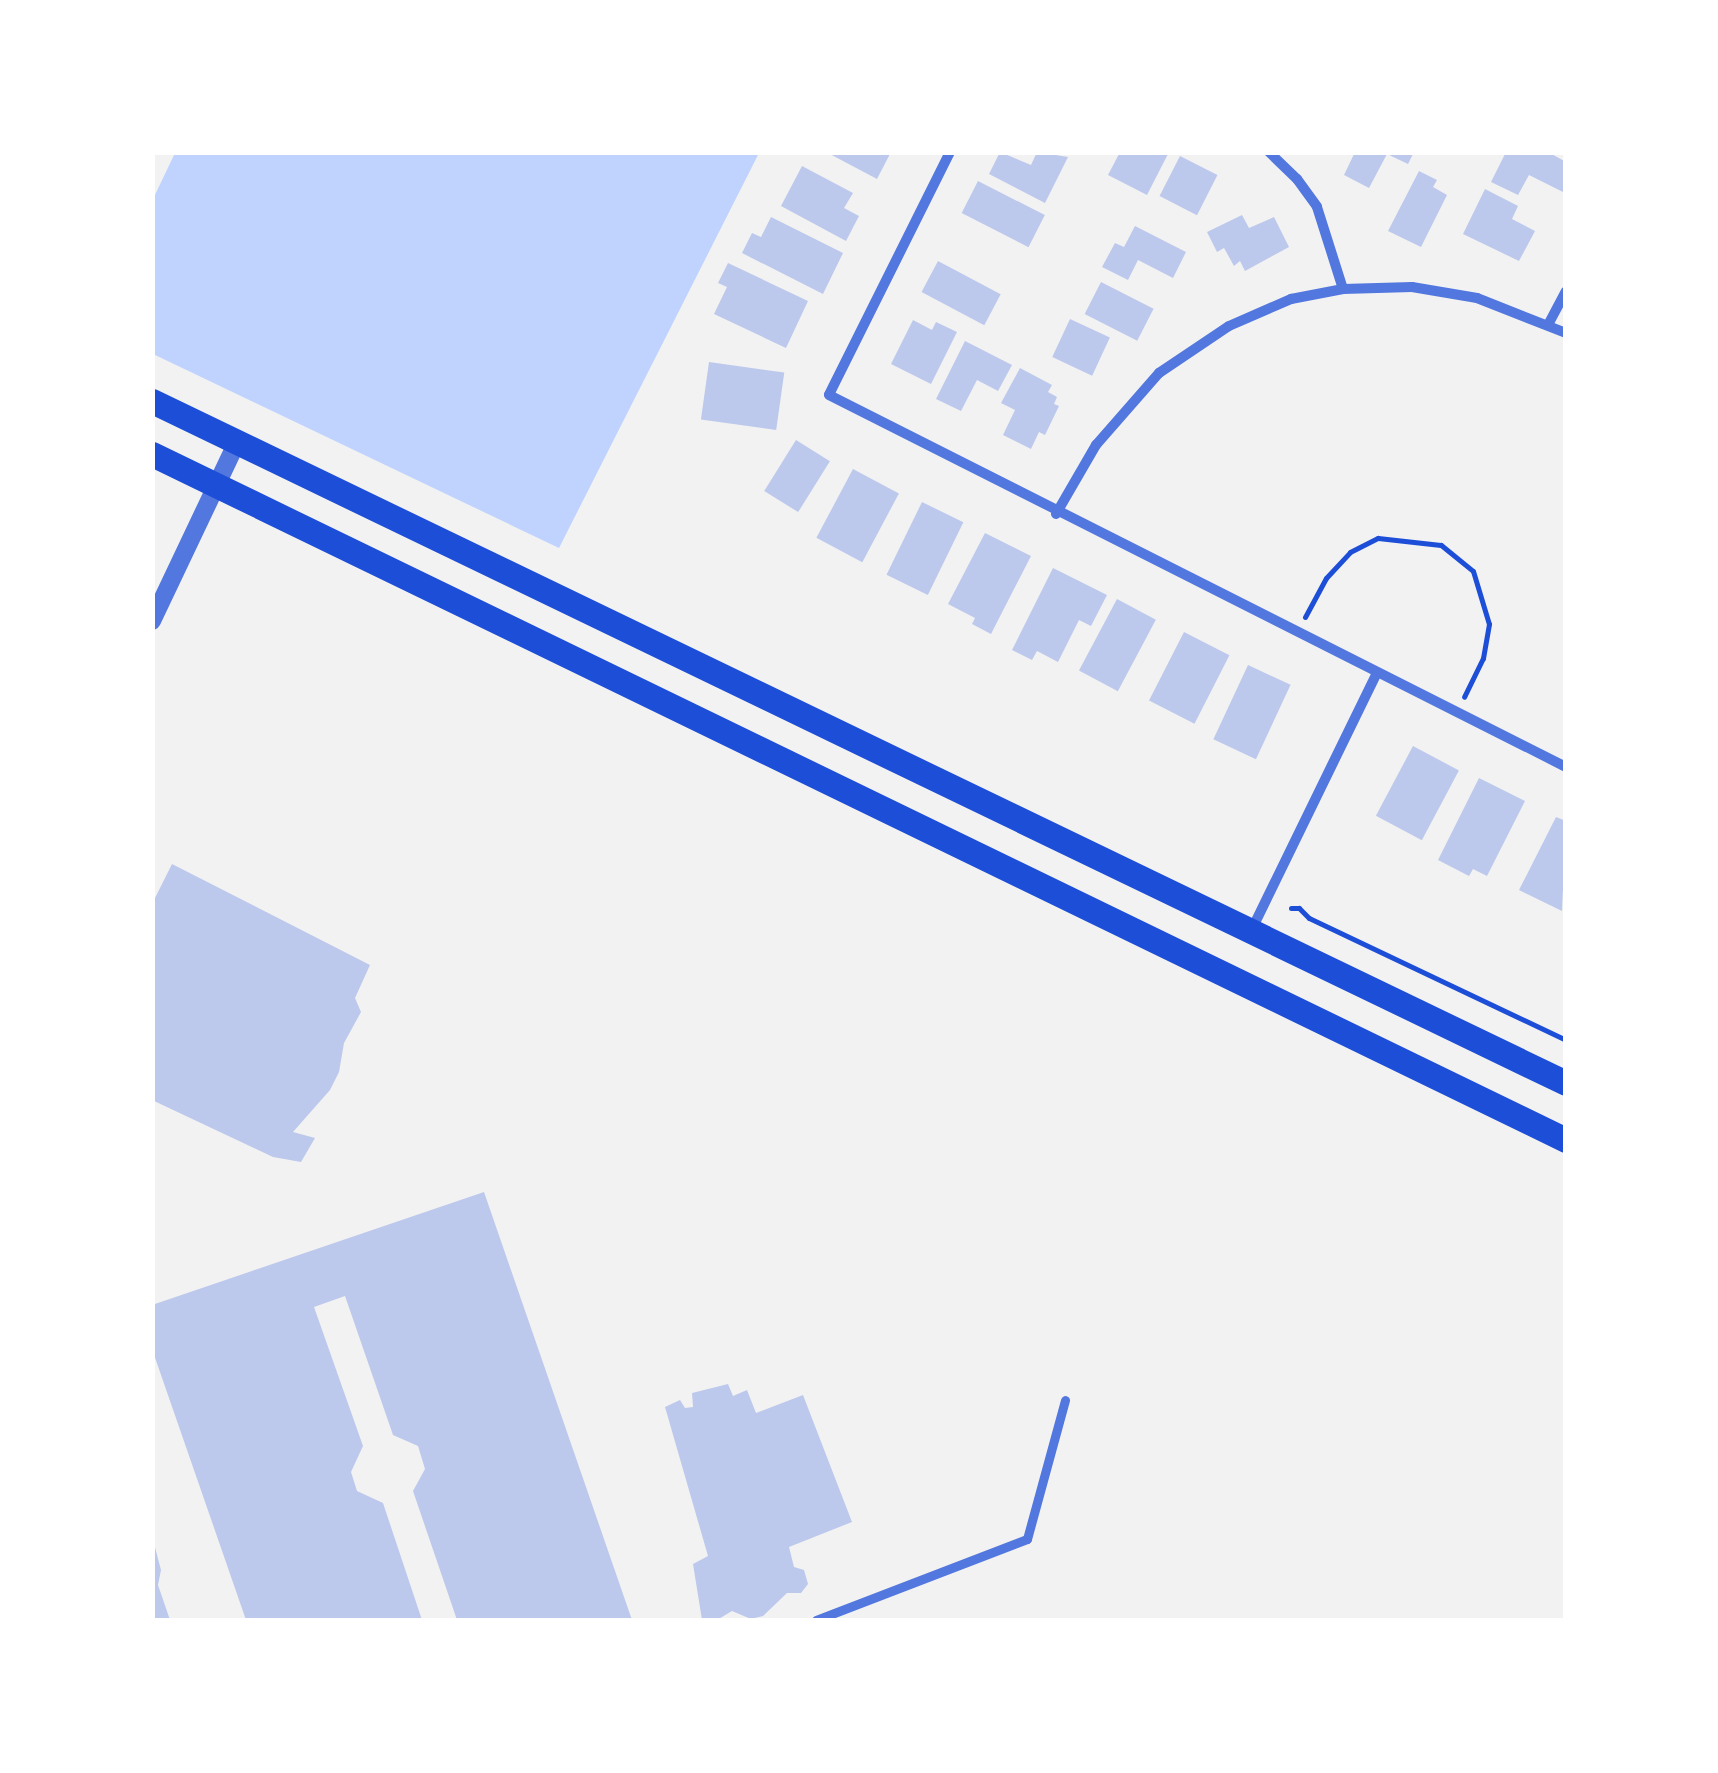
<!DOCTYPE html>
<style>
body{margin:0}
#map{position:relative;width:1718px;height:1773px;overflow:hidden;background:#f2f2f2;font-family:Ubuntu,sans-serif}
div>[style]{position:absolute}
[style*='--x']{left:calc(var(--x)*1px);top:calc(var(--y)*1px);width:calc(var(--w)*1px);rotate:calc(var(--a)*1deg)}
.water>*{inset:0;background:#bfd3fe}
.building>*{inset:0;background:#bdc9ec;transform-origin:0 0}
.path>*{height:5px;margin:-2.5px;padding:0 2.5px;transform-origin:2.5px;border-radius:2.5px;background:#1d4ed8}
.pedestrian>*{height:9px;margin:-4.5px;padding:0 4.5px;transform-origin:4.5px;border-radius:4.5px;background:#5277de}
.minor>*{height:10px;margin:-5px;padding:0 5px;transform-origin:5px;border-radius:5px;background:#5277de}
.tertiary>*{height:18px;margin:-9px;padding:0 9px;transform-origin:9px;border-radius:9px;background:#5277de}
.primary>*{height:25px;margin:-12.5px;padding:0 12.5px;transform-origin:12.5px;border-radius:12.5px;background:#1d4ed8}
span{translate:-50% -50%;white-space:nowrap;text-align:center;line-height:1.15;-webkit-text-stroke:8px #fff;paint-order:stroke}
.frame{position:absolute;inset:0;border:155px solid #fff;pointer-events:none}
</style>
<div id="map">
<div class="water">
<i style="clip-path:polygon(175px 153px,175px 152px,759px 153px,559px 548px,153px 354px,153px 199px)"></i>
</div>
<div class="building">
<i style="clip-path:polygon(826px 152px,891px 152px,877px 179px)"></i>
<i style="clip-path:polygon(1000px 152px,1031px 165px,1037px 152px,1068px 157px,1045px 203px,989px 174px)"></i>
<i style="clip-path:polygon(1120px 152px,1169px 152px,1147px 195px,1108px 175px)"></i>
<i style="clip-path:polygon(1355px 152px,1414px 152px,1408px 164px,1387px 154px,1369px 188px,1344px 175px)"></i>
<i style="clip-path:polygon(1506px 152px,1548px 152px,1566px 162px,1563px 192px,1529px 175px,1518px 195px,1491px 182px)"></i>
<i style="left:1180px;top:156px;width:42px;height:45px;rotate:27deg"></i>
<i style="clip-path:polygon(802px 166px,853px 193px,844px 208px,859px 216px,846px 241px,781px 206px)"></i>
<i style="clip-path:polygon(1419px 171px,1437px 180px,1433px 187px,1447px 195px,1421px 247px,1388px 231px)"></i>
<i style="left:978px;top:181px;width:75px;height:36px;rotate:27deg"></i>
<i style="clip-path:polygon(1485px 189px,1518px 206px,1512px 219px,1535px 231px,1519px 261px,1463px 234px)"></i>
<i style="clip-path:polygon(1242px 215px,1249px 228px,1274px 217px,1289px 247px,1245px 271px,1240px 261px,1234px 266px,1224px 248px,1217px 252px,1207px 232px)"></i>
<i style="clip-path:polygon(771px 217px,843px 253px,823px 294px,742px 253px,752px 233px,761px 237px)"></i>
<i style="clip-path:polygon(1135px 226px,1186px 252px,1173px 278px,1138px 260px,1128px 280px,1102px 267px,1115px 243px,1124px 247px)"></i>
<i style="left:938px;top:261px;width:71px;height:35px;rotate:28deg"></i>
<i style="clip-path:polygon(728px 263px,808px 301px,786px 348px,714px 314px,727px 287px,718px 283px)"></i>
<i style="left:1101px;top:282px;width:59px;height:36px;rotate:27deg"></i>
<i style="left:1070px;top:319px;width:44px;height:42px;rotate:25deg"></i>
<i style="clip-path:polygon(913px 320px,932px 330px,936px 322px,957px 332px,931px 384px,891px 364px)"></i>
<i style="clip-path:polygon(965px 341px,1012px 365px,998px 391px,977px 380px,961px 411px,936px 399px)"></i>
<i style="left:709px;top:362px;width:76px;height:58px;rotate:8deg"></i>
<i style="clip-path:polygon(1020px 368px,1052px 385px,1048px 392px,1057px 397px,1054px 404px,1059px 406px,1045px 435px,1039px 432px,1031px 449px,1003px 435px,1015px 410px,1001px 403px)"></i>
<i style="left:796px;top:440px;width:40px;height:60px;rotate:32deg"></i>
<i style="left:853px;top:469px;width:52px;height:78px;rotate:28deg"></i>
<i style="left:922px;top:502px;width:46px;height:81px;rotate:26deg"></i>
<i style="clip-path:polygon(985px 533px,1031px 556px,991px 634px,972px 624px,975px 618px,948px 604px)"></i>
<i style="clip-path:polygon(1053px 568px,1107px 595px,1091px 626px,1079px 620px,1058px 662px,1037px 651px,1032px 660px,1012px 650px)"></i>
<i style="left:1117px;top:599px;width:44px;height:81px;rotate:28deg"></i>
<i style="left:1184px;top:632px;width:51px;height:77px;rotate:27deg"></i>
<i style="left:1248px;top:665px;width:47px;height:82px;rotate:25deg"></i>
<i style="left:1413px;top:746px;width:52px;height:79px;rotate:28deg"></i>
<i style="clip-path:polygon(1479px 778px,1525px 801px,1487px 876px,1473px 869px,1469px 876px,1438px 860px)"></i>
<i style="clip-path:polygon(1556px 817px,1566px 821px,1562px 911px,1519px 890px)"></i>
<i style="clip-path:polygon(172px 864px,370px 965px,355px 998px,361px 1012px,344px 1043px,339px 1072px,330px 1090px,293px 1132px,315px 1138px,301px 1162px,273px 1157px,152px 1100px,152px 904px)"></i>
<i style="clip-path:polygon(484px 1192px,632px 1620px,457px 1620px,413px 1491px,425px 1469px,418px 1446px,393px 1435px,345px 1296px,314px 1307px,363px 1446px,351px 1472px,357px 1491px,383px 1503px,422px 1620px,246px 1620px,152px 1349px,152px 1305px)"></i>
<i style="clip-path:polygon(728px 1384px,733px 1396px,747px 1390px,756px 1413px,803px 1395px,852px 1522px,789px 1547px,794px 1567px,804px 1570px,808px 1584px,801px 1593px,787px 1593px,763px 1616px,751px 1619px,732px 1611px,717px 1620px,702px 1620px,693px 1564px,708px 1556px,665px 1407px,680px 1400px,685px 1408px,693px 1407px,692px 1393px)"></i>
<i style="clip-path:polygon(152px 1536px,161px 1570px,158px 1585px,170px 1620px,152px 1620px)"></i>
</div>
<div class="path">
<i style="--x:1305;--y:617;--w:44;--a:-61.7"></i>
<i style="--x:1326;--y:578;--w:35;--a:-47"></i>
<i style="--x:1350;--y:552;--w:31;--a:-27"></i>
<i style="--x:1378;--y:538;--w:63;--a:6.3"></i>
<i style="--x:1441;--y:545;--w:41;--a:39.1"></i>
<i style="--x:1473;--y:571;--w:55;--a:73.2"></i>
<i style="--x:1489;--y:624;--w:35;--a:100"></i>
<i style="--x:1483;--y:658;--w:43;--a:116"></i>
<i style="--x:1291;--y:908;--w:8;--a:0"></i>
<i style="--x:1299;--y:908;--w:14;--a:45"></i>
<i style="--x:1309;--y:918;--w:284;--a:25.4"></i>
</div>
<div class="pedestrian">
<i style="--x:816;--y:1620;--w:226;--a:-21"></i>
<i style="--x:1027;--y:1539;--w:144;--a:-74.7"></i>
</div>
<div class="minor">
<i style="--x:950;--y:152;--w:271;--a:116.5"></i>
<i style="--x:829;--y:395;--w:826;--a:26.78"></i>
<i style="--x:1269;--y:152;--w:39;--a:44"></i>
<i style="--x:1297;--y:179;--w:34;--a:54"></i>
<i style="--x:1317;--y:207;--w:86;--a:72.4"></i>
<i style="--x:1549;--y:323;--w:36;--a:-62"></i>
<i style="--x:1056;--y:514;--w:80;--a:-59.9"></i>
<i style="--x:1096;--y:445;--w:96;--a:-48.8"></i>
<i style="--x:1159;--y:373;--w:84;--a:-33.9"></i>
<i style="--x:1229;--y:326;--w:68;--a:-23.5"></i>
<i style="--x:1291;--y:299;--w:53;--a:-10.9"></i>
<i style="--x:1343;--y:289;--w:69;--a:-1.7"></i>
<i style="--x:1412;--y:287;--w:66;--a:9.6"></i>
<i style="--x:1477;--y:298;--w:96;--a:21.5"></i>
<i style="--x:1252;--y:929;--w:285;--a:-64"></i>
</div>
<div class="tertiary">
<i style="--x:152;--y:621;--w:198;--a:-64.6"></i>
</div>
<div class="primary">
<i style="--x:152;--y:401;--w:1570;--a:25.75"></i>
<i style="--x:152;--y:454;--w:1572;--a:25.88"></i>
</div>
<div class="frame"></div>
</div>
